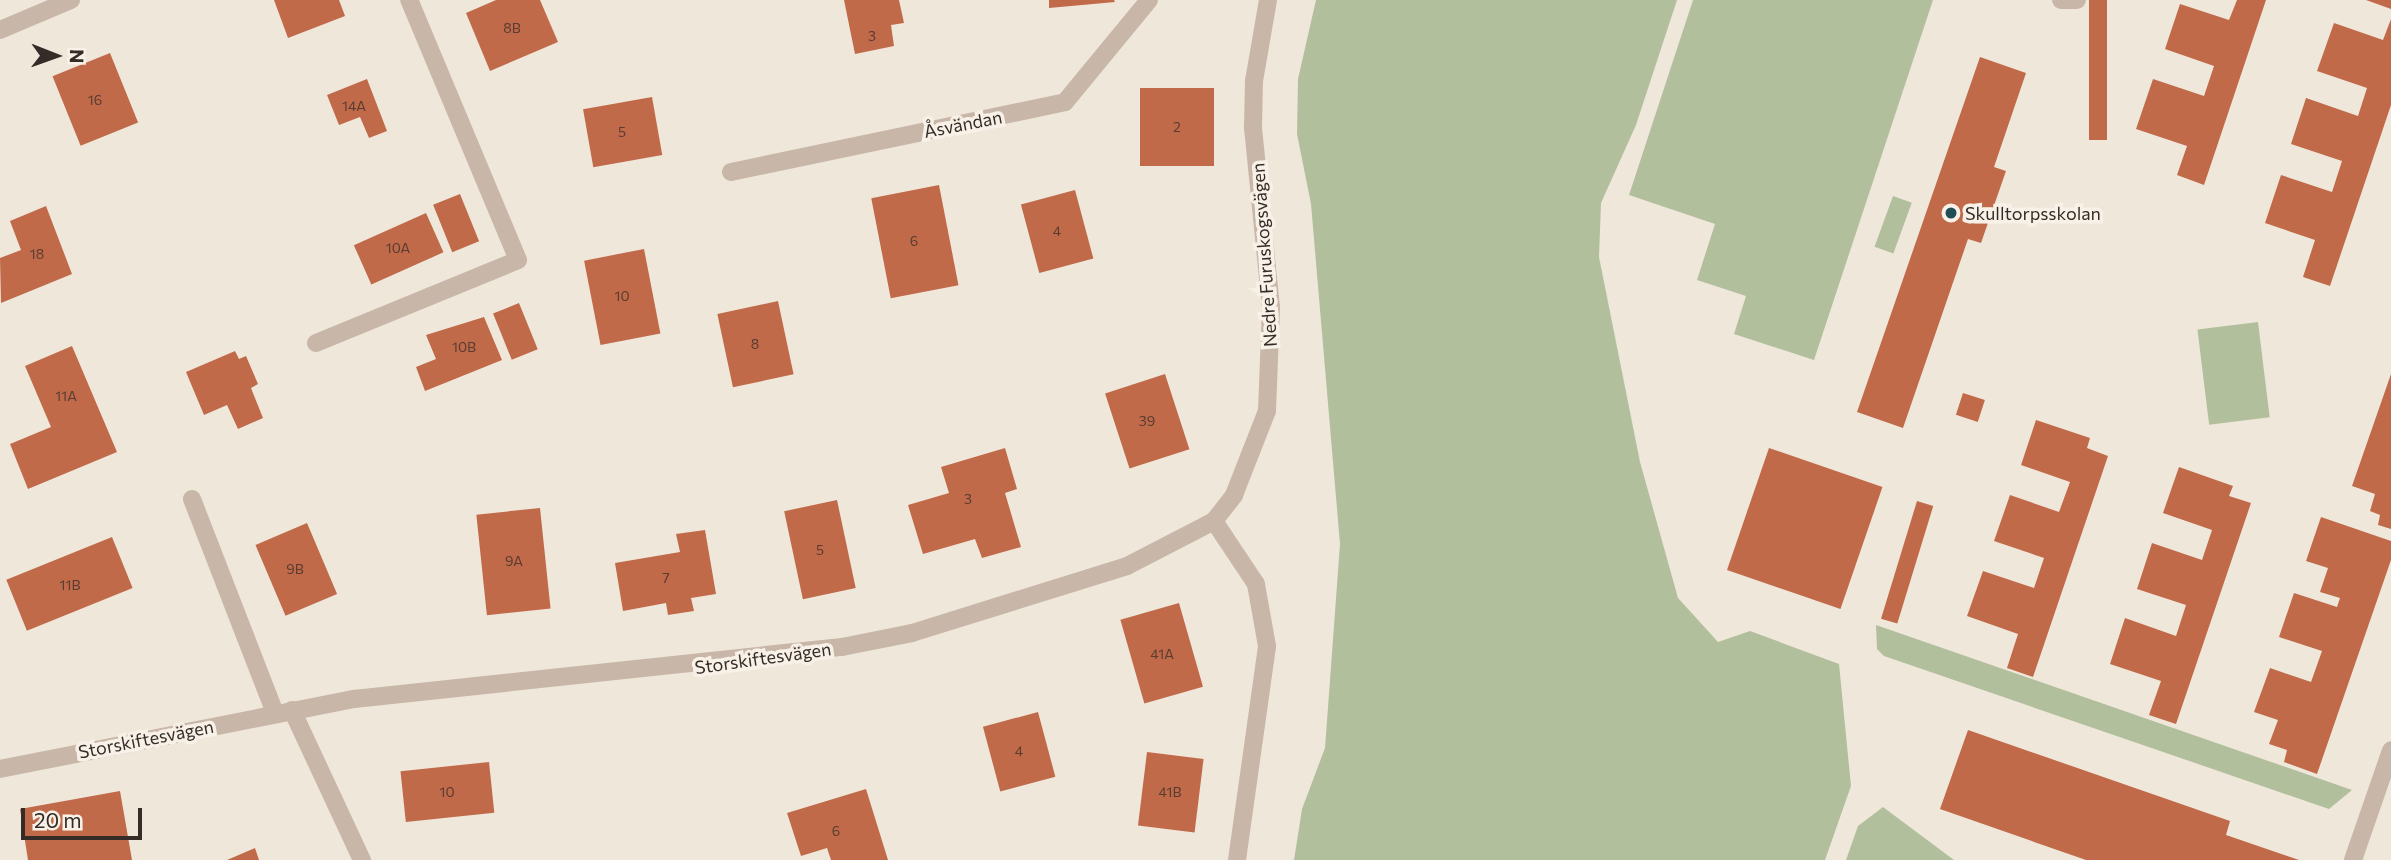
<!DOCTYPE html>
<meta charset="utf-8">
<style>
body{margin:0}
#map{position:relative;width:2391px;height:860px;overflow:hidden;background:#f0e7db;font-family:Commissioner,sans-serif}
div>[style]{position:absolute}
[style*='--x']{left:calc(var(--x)*1px);top:calc(var(--y)*1px);width:calc(var(--w)*1px);rotate:calc(var(--a)*1deg)}
.green>*{inset:0;background:#b2bf9c;transform-origin:0 0}
.building>*{inset:0;background:#c06a4a;transform-origin:0 0}
.minor>*{height:18px;margin:-9px;padding:0 9px;transform-origin:9px;border-radius:9px;background:#c8b7a8}
.dots>*{width:19px;height:19px;translate:-50% -50%;box-sizing:border-box;border:4px solid #f8f1e7;border-radius:50%}
span{translate:-50% -50%;white-space:nowrap;text-align:center;line-height:1.15;-webkit-text-stroke:7px #f8f1e7;paint-order:stroke}
.number-label{font-size:14px;color:#583c30}
.number-label span{-webkit-text-stroke-width:0}
.street-label{font-size:18px;color:#352c28}
.poi-label{font-size:18px;color:#352c28}
.left{translate:0 -50%;text-align:left}
.north{position:absolute;left:21px;top:21px;width:70px;height:70px;-webkit-text-stroke:5px #f8f1e7;paint-order:stroke;rotate:91deg;font-size:19px;font-weight:700;line-height:28px;text-align:center;color:#352c28}
.north::after{content:'';display:block;margin:auto;width:24px;height:32px;background:#352c28;clip-path:polygon(50% 0,100% 100%,50% 72%,0 100%)}
.scale{position:absolute;left:21px;top:808px;width:121px;height:32px;box-sizing:border-box;border:4px solid #352c28;border-top:0;padding-left:9px;font-size:21px;line-height:24px;white-space:nowrap;color:#352c28;-webkit-text-stroke:5px #f8f1e7;paint-order:stroke}
</style>
<div id="map">
<div class="green">
<i style="clip-path:polygon(1316px 0,1677px 0,1636px 125px,1601px 203px,1599px 257px,1640px 462px,1678px 598px,1718px 642px,1750px 631px,1839px 664px,1851px 786px,1825px 860px,1294px 860px,1302px 809px,1325px 748px,1340px 544px,1311px 204px,1297px 134px,1298px 79px)"></i>
<i style="clip-path:polygon(1693px 0,1933px 0,1814px 360px,1734px 334px,1746px 296px,1697px 280px,1715px 224px,1629px 195px)"></i>
<i style="left:1893px;top:196px;width:20px;height:54px;rotate:20deg"></i>
<i style="left:2258px;top:322px;width:96px;height:61px;rotate:83deg"></i>
<i style="clip-path:polygon(1876px 625px,2352px 790px,2329px 809px,1884px 656px,1877px 649px)"></i>
<i style="clip-path:polygon(1883px 807px,1954px 860px,1846px 860px,1858px 826px)"></i>
</div>
<div class="building">
<i style="clip-path:polygon(274px 0,339px 0,345px 16px,288px 38px)"></i>
<i style="clip-path:polygon(496px 0,540px 0,558px 42px,490px 71px,466px 13px)"></i>
<i style="clip-path:polygon(844px 0,899px 0,904px 23px,891px 25px,894px 46px,855px 54px)"></i>
<i style="clip-path:polygon(1049px 0,1114px 0,1115px 2px,1049px 8px)"></i>
<i style="left:2089px;top:0;width:18px;height:140px"></i>
<i style="clip-path:polygon(2237px 0,2266px 0,2204px 185px,2177px 175px,2187px 146px,2136px 129px,2153px 79px,2204px 96px,2214px 66px,2165px 49px,2180px 4px,2229px 20px)"></i>
<i style="clip-path:polygon(2366px 0,2391px 0,2391px 9px)"></i>
<i style="clip-path:polygon(2391px 19px,2391px 105px,2330px 286px,2303px 277px,2315px 240px,2265px 223px,2281px 175px,2332px 192px,2342px 161px,2291px 144px,2306px 98px,2358px 116px,2367px 88px,2317px 71px,2334px 23px,2383px 40px)"></i>
<i style="left:110px;top:53px;width:75px;height:62px;rotate:68deg"></i>
<i style="clip-path:polygon(1980px 57px,2026px 73px,1994px 167px,2006px 171px,1981px 243px,1968px 239px,1903px 428px,1857px 412px)"></i>
<i style="clip-path:polygon(367px 79px,387px 131px,369px 138px,360px 117px,339px 125px,327px 95px)"></i>
<i style="left:1140px;top:88px;width:74px;height:78px"></i>
<i style="left:652px;top:97px;width:59px;height:70px;rotate:80deg"></i>
<i style="left:939px;top:185px;width:102px;height:69px;rotate:79deg"></i>
<i style="left:1075px;top:190px;width:71px;height:56px;rotate:75deg"></i>
<i style="left:460px;top:194px;width:51px;height:29px;rotate:68deg"></i>
<i style="clip-path:polygon(46px 206px,72px 274px,1px 303px,0 258px,21px 250px,10px 221px)"></i>
<i style="left:426px;top:213px;width:43px;height:79px;rotate:66deg"></i>
<i style="left:644px;top:249px;width:86px;height:61px;rotate:79deg"></i>
<i style="left:778px;top:301px;width:75px;height:62px;rotate:78deg"></i>
<i style="left:519px;top:303px;width:50px;height:28px;rotate:68deg"></i>
<i style="clip-path:polygon(484px 317px,502px 360px,425px 391px,416px 367px,436px 359px,426px 335px)"></i>
<i style="clip-path:polygon(72px 346px,117px 452px,28px 489px,10px 444px,51px 427px,25px 366px)"></i>
<i style="clip-path:polygon(235px 351px,239px 359px,246px 356px,258px 384px,251px 388px,263px 418px,238px 429px,227px 405px,204px 415px,186px 372px)"></i>
<i style="left:1165px;top:374px;width:79px;height:63px;rotate:72deg"></i>
<i style="clip-path:polygon(2391px 374px,2391px 529px,2378px 525px,2380px 515px,2370px 511px,2375px 494px,2352px 486px)"></i>
<i style="left:1963px;top:393px;width:23px;height:23px;rotate:18deg"></i>
<i style="clip-path:polygon(2036px 420px,2090px 438px,2087px 448px,2108px 456px,2033px 677px,2007px 668px,2018px 634px,1967px 616px,1983px 571px,2034px 588px,2044px 558px,1994px 541px,2010px 495px,2059px 512px,2070px 482px,2021px 465px)"></i>
<i style="clip-path:polygon(1005px 448px,1017px 489px,1005px 493px,1021px 547px,982px 558px,975px 539px,923px 554px,908px 505px,949px 493px,941px 467px)"></i>
<i style="left:1769px;top:448px;width:120px;height:129px;rotate:19deg"></i>
<i style="clip-path:polygon(2179px 467px,2233px 486px,2229px 496px,2251px 503px,2176px 724px,2149px 715px,2161px 681px,2110px 664px,2125px 618px,2176px 636px,2186px 605px,2137px 589px,2152px 543px,2202px 560px,2212px 530px,2163px 513px)"></i>
<i style="left:837px;top:500px;width:90px;height:54px;rotate:78deg"></i>
<i style="left:1917px;top:501px;width:17px;height:123px;rotate:17deg"></i>
<i style="left:540px;top:508px;width:101px;height:64px;rotate:84deg"></i>
<i style="clip-path:polygon(2321px 517px,2391px 541px,2391px 560px,2317px 774px,2284px 762px,2287px 750px,2269px 744px,2278px 720px,2254px 712px,2270px 668px,2311px 682px,2322px 651px,2279px 637px,2294px 593px,2337px 607px,2340px 598px,2320px 592px,2328px 568px,2306px 561px)"></i>
<i style="left:307px;top:523px;width:77px;height:56px;rotate:67deg"></i>
<i style="clip-path:polygon(705px 530px,716px 594px,691px 598px,694px 611px,668px 615px,666px 603px,623px 611px,615px 563px,680px 552px,676px 534px)"></i>
<i style="left:112px;top:537px;width:55px;height:114px;rotate:68deg"></i>
<i style="left:1179px;top:603px;width:87px;height:61px;rotate:74deg"></i>
<i style="left:1038px;top:712px;width:67px;height:57px;rotate:75deg"></i>
<i style="clip-path:polygon(1968px 730px,2230px 821px,2226px 835px,2299px 860px,2086px 860px,1940px 809px)"></i>
<i style="left:1147px;top:752px;width:57px;height:74px;rotate:7deg"></i>
<i style="left:489px;top:762px;width:51px;height:89px;rotate:84deg"></i>
<i style="clip-path:polygon(866px 789px,888px 860px,831px 860px,827px 848px,801px 856px,787px 813px)"></i>
<i style="clip-path:polygon(120px 791px,132px 860px,28px 860px,20px 809px)"></i>
<i style="clip-path:polygon(255px 848px,259px 860px,227px 860px)"></i>
</div>
<div class="minor">
<i style="--x:2061;--y:0;--w:16;--a:0"></i>
<i style="--x:0;--y:30;--w:77;--a:-22.9"></i>
<i style="--x:731;--y:172;--w:341;--a:-11.8"></i>
<i style="--x:1065;--y:102;--w:132;--a:-50.5"></i>
<i style="--x:316;--y:343;--w:218;--a:-22.3"></i>
<i style="--x:518;--y:260;--w:282;--a:-112.7"></i>
<i style="--x:192;--y:499;--w:230;--a:68.8"></i>
<i style="--x:292;--y:710;--w:166;--a:65"></i>
<i style="--x:0;--y:769;--w:361;--a:-11.2"></i>
<i style="--x:354;--y:699;--w:491;--a:-6.1"></i>
<i style="--x:842;--y:647;--w:71;--a:-11.3"></i>
<i style="--x:912;--y:633;--w:225;--a:-17.3"></i>
<i style="--x:1127;--y:566;--w:98;--a:-27.3"></i>
<i style="--x:1237;--y:860;--w:216;--a:-82"></i>
<i style="--x:1267;--y:646;--w:63;--a:-100.1"></i>
<i style="--x:1256;--y:584;--w:76;--a:-123.7"></i>
<i style="--x:1214;--y:521;--w:33;--a:-52"></i>
<i style="--x:1234;--y:495;--w:90;--a:-68.6"></i>
<i style="--x:1267;--y:411;--w:103;--a:-87.8"></i>
<i style="--x:1271;--y:308;--w:182;--a:-95.7"></i>
<i style="--x:1253;--y:127;--w:46;--a:-88.8"></i>
<i style="--x:1254;--y:81;--w:82;--a:-80.2"></i>
<i style="--x:2353;--y:860;--w:116;--a:-70.9"></i>
</div>
<div class="dots">
<i style="left:1951px;top:213px;background:#1f4f54"></i>
</div>
<div class="number-label">
<span style="left:512px;top:28px">8B</span>
<span style="left:872px;top:36px">3</span>
<span style="left:95px;top:100px">16</span>
<span style="left:354px;top:106px">14A</span>
<span style="left:1177px;top:127px">2</span>
<span style="left:622px;top:132px">5</span>
<span style="left:1057px;top:231px">4</span>
<span style="left:914px;top:241px">6</span>
<span style="left:398px;top:248px">10A</span>
<span style="left:37px;top:254px">18</span>
<span style="left:622px;top:296px">10</span>
<span style="left:755px;top:344px">8</span>
<span style="left:464px;top:347px">10B</span>
<span style="left:66px;top:396px">11A</span>
<span style="left:1147px;top:421px">39</span>
<span style="left:968px;top:499px">3</span>
<span style="left:820px;top:550px">5</span>
<span style="left:514px;top:561px">9A</span>
<span style="left:295px;top:569px">9B</span>
<span style="left:666px;top:578px">7</span>
<span style="left:70px;top:585px">11B</span>
<span style="left:1162px;top:654px">41A</span>
<span style="left:1019px;top:751px">4</span>
<span style="left:447px;top:792px">10</span>
<span style="left:1170px;top:792px">41B</span>
<span style="left:836px;top:831px">6</span>
</div>
<div class="street-label">
<span style="left:963px;top:124px;rotate:-11deg">Åsvändan</span>
<span style="left:1264px;top:255px;rotate:-94deg">Nedre Furuskogsvägen</span>
<span style="left:763px;top:658px;rotate:-8deg">Storskiftesvägen</span>
<span style="left:146px;top:739px;rotate:-11deg">Storskiftesvägen</span>
</div>
<div class="poi-label">
<span class="left" style="left:1965px;top:213px">Skulltorpsskolan</span>
</div>
<div class="north">N</div>
<div class="scale">20 m</div>
</div>
